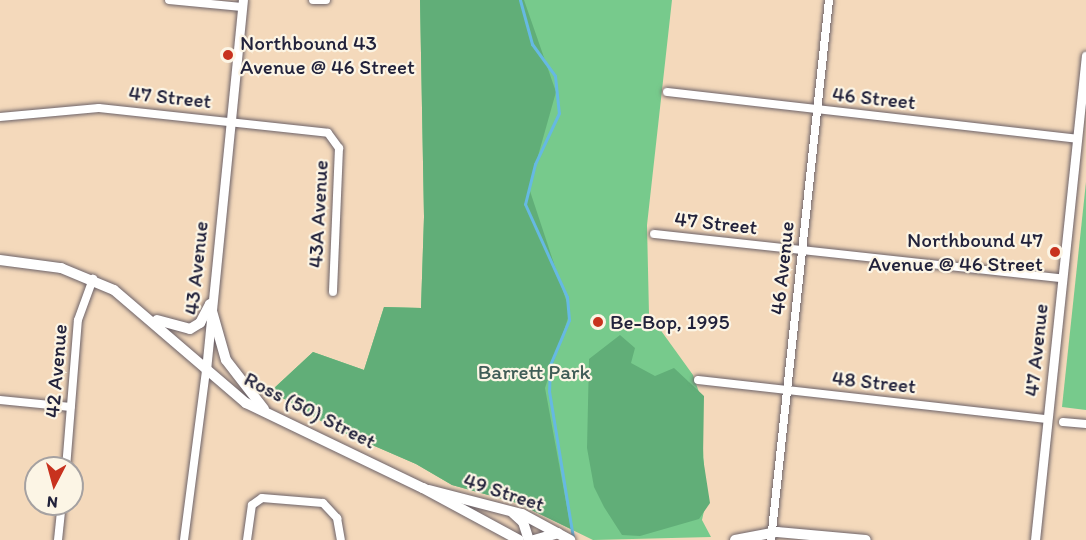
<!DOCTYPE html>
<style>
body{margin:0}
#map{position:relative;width:1086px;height:540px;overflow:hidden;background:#f4d9bb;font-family:Itim,sans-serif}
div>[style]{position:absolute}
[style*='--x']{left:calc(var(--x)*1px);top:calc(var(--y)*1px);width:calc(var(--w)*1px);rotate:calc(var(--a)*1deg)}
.green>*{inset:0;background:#77ca8c}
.forest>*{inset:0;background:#61ae78}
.stream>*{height:3px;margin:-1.5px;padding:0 1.5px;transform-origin:1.5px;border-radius:1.5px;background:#66b9e2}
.roads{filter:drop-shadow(0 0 2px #6c6268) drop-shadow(0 0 2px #6c6268)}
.minor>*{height:8px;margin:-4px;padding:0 4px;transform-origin:4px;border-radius:4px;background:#fff}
.tertiary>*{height:9px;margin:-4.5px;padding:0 4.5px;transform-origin:4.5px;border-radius:4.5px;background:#fff}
.secondary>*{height:10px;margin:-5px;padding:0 5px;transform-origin:5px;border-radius:5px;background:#fff}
.dots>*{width:16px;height:16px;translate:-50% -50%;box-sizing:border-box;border:3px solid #fcf5e5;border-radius:50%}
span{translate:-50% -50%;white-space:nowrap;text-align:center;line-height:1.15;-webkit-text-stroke:4.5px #fcf5e5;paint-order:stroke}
.poi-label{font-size:21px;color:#22223b}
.left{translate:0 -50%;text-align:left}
.right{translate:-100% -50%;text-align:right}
.street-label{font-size:21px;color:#22223b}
.park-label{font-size:21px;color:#405d57}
.north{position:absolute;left:24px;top:456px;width:60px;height:60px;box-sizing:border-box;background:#fcf5e5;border:2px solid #a5a1a1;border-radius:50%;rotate:186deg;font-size:16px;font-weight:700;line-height:24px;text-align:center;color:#22223b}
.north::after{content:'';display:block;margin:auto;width:21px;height:27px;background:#c8321e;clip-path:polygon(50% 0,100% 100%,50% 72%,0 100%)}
</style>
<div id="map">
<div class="green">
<i style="clip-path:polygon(420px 0,672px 0,647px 225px,649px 314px,693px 375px,700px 395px,706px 502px,702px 520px,711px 537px,593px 540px,517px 503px,452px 485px,416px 464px,333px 428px,271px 391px,313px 352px,364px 370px,384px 307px,421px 308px,424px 217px)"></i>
<i style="clip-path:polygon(1086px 182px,1086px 410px,1062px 407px)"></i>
</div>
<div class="forest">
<i style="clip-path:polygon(420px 0,524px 0,556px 92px,529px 188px,570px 312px,545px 388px,571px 529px,517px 503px,452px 485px,416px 464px,333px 428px,271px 391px,313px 352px,364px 370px,384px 307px,421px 308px,424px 217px)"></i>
<i style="clip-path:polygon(620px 335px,635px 348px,631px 363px,655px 376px,674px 368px,704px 396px,703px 458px,710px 503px,699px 519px,640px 536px,622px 535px,604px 507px,594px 487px,587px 448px,589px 359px)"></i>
</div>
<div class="stream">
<i style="--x:520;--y:0;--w:46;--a:74.7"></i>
<i style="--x:532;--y:44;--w:39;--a:54"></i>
<i style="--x:555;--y:76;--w:37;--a:84"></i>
<i style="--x:559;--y:113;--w:56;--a:115.2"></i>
<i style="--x:535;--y:164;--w:41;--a:104"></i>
<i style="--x:525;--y:204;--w:102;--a:65.7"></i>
<i style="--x:567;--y:297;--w:23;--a:85"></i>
<i style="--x:569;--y:320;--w:49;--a:112.9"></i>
<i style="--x:550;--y:365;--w:26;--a:92"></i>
<i style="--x:549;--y:391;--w:149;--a:80.7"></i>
</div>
<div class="roads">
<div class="minor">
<i style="--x:169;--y:0;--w:73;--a:5.5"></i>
<i style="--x:313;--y:0;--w:13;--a:0"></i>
<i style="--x:667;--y:92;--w:413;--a:6.5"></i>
<i style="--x:0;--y:117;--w:99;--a:-5.2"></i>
<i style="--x:99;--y:108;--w:230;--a:6.2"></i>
<i style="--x:328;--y:133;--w:19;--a:54"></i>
<i style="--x:339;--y:148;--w:144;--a:92.4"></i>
<i style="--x:654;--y:234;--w:409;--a:6.2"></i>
<i style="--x:698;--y:380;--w:351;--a:6.4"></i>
<i style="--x:0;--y:400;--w:71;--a:5.6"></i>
<i style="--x:1063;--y:422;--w:23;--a:5"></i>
<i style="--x:66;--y:468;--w:148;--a:-85.4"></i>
<i style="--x:78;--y:320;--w:44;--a:-69.9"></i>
<i style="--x:58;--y:540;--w:36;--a:-84"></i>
<i style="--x:184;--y:540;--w:171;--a:-82.6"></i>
<i style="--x:247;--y:540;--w:35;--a:-82"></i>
<i style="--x:252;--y:505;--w:12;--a:-35"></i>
<i style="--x:262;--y:498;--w:61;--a:4.7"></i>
<i style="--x:323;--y:503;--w:21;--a:47"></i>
<i style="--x:337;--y:518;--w:22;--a:80"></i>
<i style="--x:771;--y:540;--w:543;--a:-83.87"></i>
</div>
<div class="tertiary">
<i style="--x:206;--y:370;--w:372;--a:-84.3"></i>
<i style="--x:1035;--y:540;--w:487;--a:-84"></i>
</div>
<div class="secondary">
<i style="--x:0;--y:260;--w:62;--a:7.5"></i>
<i style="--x:61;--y:268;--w:57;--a:22.5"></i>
<i style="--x:114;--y:290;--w:174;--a:40.6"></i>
<i style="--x:246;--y:403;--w:196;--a:25.7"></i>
<i style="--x:423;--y:488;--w:109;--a:28.4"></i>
<i style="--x:210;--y:304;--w:58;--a:74.1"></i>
<i style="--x:226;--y:360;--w:62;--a:52.2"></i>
<i style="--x:157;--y:320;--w:34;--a:15"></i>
<i style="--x:190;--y:329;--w:12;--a:-31"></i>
<i style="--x:200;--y:323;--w:21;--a:-62"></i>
<i style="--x:429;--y:490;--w:96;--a:14.5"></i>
<i style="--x:522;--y:514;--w:55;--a:28.4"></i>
<i style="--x:513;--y:513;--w:13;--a:42"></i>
<i style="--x:523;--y:522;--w:19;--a:72"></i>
<i style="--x:534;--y:540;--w:25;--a:-16"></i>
<i style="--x:735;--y:540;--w:43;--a:-10.8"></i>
<i style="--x:777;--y:532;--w:89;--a:5.1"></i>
</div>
</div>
<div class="dots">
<i style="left:228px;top:55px;background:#c8321e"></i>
<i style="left:1055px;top:252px;background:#c8321e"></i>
<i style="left:598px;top:322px;background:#c8321e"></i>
</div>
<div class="poi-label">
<span class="left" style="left:240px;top:55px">Northbound 43<br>Avenue @ 46 Street</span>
<span class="right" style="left:1043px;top:252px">Northbound 47<br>Avenue @ 46 Street</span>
<span class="left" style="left:610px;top:322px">Be-Bop, 1995</span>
</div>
<div class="street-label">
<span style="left:170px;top:97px;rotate:6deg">47 Street</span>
<span style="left:874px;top:98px;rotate:6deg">46 Street</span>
<span style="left:318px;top:214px;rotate:-87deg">43A Avenue</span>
<span style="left:716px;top:223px;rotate:6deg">47 Street</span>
<span style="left:196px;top:268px;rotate:-84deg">43 Avenue</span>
<span style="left:782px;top:268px;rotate:-84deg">46 Avenue</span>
<span style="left:1036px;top:350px;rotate:-84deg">47 Avenue</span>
<span style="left:56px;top:371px;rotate:-85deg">42 Avenue</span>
<span style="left:874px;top:382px;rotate:6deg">48 Street</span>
<span style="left:310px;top:410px;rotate:27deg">Ross (50) Street</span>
<span style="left:504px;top:492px;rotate:18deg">49 Street</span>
</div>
<div class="park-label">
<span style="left:534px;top:372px">Barrett Park</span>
</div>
<div class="north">N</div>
</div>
